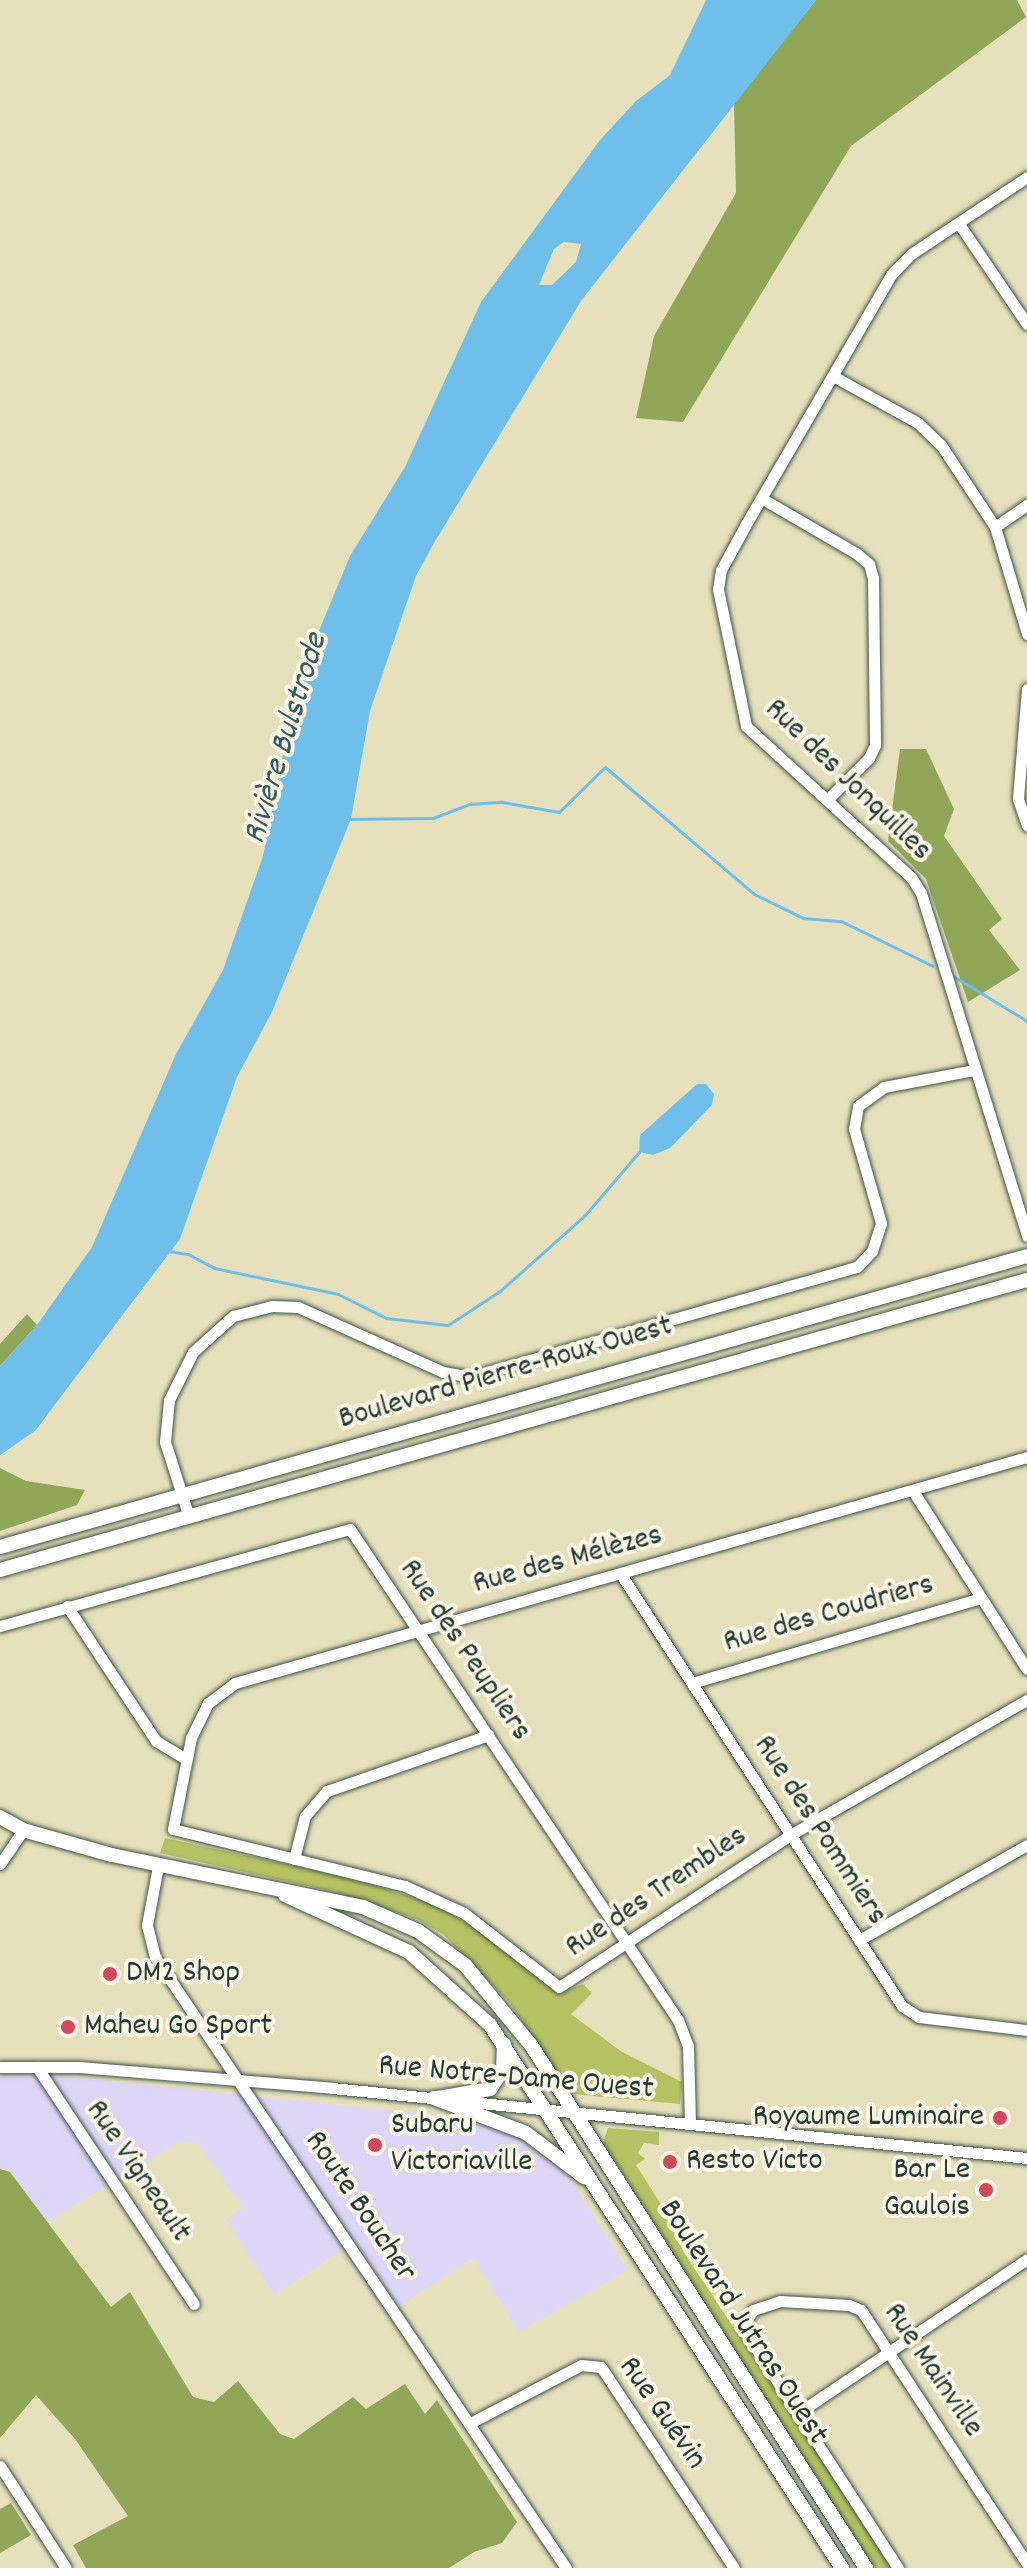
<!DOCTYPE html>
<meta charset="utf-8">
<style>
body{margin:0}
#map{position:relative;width:1027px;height:2568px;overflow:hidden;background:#e6dfbb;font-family:Dekko,sans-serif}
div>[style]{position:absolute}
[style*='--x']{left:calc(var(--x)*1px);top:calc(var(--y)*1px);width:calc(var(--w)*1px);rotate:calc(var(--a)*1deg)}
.built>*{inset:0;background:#ddd5f6}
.green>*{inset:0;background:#b5c163}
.forest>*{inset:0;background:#90a759}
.water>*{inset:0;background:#70bfeb}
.stream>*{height:3px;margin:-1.5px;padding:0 1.5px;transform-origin:1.5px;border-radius:1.5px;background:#70bfeb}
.roads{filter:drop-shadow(0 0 2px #3d5548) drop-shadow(0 0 2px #3d5548)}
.minor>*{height:11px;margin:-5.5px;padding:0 5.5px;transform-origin:5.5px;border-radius:5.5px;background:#fff}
.major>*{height:14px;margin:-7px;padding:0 7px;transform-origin:7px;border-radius:7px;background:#fff}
.dots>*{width:22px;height:22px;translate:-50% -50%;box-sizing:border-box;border:4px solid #fcf5e5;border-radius:50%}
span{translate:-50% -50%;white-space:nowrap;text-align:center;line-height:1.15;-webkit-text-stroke:8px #fcf5e5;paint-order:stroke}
.street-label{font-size:32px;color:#1f3d34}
.poi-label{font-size:32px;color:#1f3d34}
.left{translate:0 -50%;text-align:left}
.right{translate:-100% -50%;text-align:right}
.water-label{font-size:34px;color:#335e62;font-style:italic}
</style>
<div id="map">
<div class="built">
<i style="clip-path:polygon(53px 2075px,461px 2118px,509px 2131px,568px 2176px,628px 2270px,519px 2332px,473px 2258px,386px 2315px,343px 2249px,274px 2295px,226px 2220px,243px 2208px,197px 2143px,181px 2141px,47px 2222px,10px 2172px,0 2169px,0 2076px)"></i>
</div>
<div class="green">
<i style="clip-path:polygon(165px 1838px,354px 1879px,434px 1904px,484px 1934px,552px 1990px,562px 1992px,583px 1984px,592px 1993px,571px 2014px,622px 2052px,682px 2082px,680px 2104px,572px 2094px,510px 2003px,444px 1935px,417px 1919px,335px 1892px,160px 1853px)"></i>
<i style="clip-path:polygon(608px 2128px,659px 2132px,659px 2145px,644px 2143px,638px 2153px,645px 2159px,636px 2165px,690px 2250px,683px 2251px,893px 2568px,875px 2568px,603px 2143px)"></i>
</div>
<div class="forest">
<i style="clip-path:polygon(816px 0,1017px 0,1026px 17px,851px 146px,683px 422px,636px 418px,654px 336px,736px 193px,734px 103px)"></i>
<i style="clip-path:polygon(900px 749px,926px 749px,954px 809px,944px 836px,1002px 919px,989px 930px,1020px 970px,968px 1002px,926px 879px,888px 841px)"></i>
<i style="clip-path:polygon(27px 1314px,37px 1325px,0 1366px,0 1344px)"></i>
<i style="clip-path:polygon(0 1468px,26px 1481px,85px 1490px,77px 1505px,0 1531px)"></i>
<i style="clip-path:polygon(0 2169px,10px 2172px,111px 2307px,130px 2292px,193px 2397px,214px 2402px,238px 2381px,280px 2434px,294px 2439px,353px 2397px,366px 2409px,405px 2384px,425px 2414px,437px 2400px,517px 2522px,502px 2543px,474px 2552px,449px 2568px,86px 2568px,73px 2545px,128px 2516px,75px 2439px,36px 2395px,0 2438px)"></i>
<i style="clip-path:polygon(11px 2503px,31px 2535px,0 2553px,0 2509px)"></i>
</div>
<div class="water">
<i style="clip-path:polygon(evenodd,706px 0,816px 0,581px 301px,434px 543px,416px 576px,370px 711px,351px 819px,272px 1012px,237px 1077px,180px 1239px,35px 1431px,0 1455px,0 1366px,37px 1325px,92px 1247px,176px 1054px,223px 970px,263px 856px,297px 684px,350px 556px,405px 467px,481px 302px,600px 140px,636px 101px,670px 75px,706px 0,564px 242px,581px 244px,576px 262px,552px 285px,539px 285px,554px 249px,564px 242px)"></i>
<i style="clip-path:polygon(697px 1084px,706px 1084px,714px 1094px,712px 1105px,670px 1148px,653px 1155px,639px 1152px,640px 1135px)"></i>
</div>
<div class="stream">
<i style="--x:348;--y:819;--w:85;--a:-0.7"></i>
<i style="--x:433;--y:818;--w:40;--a:-21"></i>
<i style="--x:470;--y:804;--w:32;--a:-4"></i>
<i style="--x:502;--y:802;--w:58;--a:10"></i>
<i style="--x:559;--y:812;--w:64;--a:-44.4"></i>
<i style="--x:605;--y:767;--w:196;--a:40.4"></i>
<i style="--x:754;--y:894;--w:55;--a:26.1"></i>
<i style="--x:803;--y:918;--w:38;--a:5"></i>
<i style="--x:841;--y:921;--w:102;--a:26.1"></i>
<i style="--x:953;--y:976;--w:87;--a:31.3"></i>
<i style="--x:168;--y:1251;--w:20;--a:9"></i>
<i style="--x:188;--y:1254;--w:30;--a:28"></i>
<i style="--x:214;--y:1268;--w:127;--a:11.8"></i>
<i style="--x:338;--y:1294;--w:54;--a:26.6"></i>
<i style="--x:386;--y:1318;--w:62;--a:6.4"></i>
<i style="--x:448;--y:1325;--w:62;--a:-33.2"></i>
<i style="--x:500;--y:1291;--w:114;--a:-41.8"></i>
<i style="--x:585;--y:1215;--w:83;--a:-49.4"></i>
</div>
<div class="roads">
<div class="minor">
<i style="--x:1027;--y:177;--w:139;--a:146.4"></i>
<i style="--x:911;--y:254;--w:29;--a:134"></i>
<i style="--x:891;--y:275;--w:290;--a:120.2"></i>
<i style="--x:745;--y:526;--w:50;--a:118.6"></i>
<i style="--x:721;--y:570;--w:19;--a:99"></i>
<i style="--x:718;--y:589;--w:140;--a:78.4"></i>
<i style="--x:746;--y:726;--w:224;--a:42.5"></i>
<i style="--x:911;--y:877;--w:19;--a:58"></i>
<i style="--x:921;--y:893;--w:359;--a:72.8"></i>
<i style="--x:959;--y:224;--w:121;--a:55.8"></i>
<i style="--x:833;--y:376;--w:97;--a:28.9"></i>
<i style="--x:918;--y:423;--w:32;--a:44"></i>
<i style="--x:941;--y:445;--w:98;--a:56.6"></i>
<i style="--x:995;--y:527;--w:112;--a:73.3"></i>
<i style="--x:761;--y:498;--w:110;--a:30.1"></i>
<i style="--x:856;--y:553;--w:17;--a:40"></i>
<i style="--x:869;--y:564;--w:15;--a:74"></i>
<i style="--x:873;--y:578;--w:167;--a:89.3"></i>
<i style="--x:875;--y:745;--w:14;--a:115"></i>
<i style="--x:869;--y:758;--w:58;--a:135"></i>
<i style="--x:995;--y:527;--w:39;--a:-35"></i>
<i style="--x:1027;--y:689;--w:110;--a:94.7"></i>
<i style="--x:1018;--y:799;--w:28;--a:71"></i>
<i style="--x:1027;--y:1457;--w:824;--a:164.07"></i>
<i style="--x:235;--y:1683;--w:34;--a:143"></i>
<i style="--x:208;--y:1703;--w:39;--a:116"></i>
<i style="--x:191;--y:1738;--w:93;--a:101.2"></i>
<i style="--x:173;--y:1829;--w:239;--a:13.8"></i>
<i style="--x:405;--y:1886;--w:65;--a:24.6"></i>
<i style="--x:464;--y:1913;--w:120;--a:37.9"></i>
<i style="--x:559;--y:1987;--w:277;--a:-33.3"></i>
<i style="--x:790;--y:1835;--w:273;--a:-29.7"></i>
<i style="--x:913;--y:1491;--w:211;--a:57.4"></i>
<i style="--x:189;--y:1517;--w:79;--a:-107.7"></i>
<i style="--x:165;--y:1442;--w:42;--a:-84.6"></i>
<i style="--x:169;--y:1400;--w:54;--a:-63.4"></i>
<i style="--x:193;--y:1352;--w:54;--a:-42"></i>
<i style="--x:233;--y:1316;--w:40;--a:-14.4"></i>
<i style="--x:272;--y:1306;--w:26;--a:2"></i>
<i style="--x:298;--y:1307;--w:159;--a:24.1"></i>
<i style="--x:443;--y:1372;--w:27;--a:10"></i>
<i style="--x:470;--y:1377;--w:402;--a:-15.9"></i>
<i style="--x:857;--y:1267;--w:22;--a:-47"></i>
<i style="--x:872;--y:1251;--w:29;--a:-72"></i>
<i style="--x:881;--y:1223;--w:98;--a:-106"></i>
<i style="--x:854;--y:1129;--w:23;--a:-80"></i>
<i style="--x:858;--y:1106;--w:32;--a:-36"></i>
<i style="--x:884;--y:1087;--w:92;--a:-10.7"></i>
<i style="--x:622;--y:1576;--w:513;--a:56.93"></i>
<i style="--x:902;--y:2006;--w:20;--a:33"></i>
<i style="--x:919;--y:2017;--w:109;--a:6.9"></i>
<i style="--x:67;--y:1606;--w:162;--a:56.6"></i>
<i style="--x:156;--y:1741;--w:35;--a:31"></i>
<i style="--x:0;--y:1626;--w:363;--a:-15.5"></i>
<i style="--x:350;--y:1529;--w:590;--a:56.26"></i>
<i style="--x:678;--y:2020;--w:28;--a:69"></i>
<i style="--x:688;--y:2046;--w:76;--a:88.5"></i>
<i style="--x:692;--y:1683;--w:301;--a:-16.4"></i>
<i style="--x:294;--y:1859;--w:44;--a:-75.7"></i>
<i style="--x:305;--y:1816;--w:33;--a:-49"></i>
<i style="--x:327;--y:1791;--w:171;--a:-19.1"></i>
<i style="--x:0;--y:1864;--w:41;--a:-55.9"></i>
<i style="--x:158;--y:1866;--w:60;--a:100.6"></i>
<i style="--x:147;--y:1925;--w:33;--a:76"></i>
<i style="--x:155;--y:1957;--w:736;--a:56.07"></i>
<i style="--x:859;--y:1940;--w:193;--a:-29.5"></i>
<i style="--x:0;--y:2067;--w:79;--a:0"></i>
<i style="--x:79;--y:2067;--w:254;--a:4.7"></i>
<i style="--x:332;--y:2088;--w:699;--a:5.75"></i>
<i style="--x:37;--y:2067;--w:284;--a:56.5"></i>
<i style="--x:798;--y:2413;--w:276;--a:-33.9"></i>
<i style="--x:472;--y:2422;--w:123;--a:-27.6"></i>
<i style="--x:581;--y:2365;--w:20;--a:6"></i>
<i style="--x:601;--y:2367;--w:241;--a:56.5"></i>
<i style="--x:0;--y:2466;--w:121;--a:57.1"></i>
<i style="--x:898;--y:2568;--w:287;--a:-122.9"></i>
<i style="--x:742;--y:2327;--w:20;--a:-57"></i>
<i style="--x:753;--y:2310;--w:28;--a:-18"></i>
<i style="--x:780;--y:2301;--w:69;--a:3.3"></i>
<i style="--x:849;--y:2305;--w:13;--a:23"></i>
<i style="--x:861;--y:2310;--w:303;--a:56.8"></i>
</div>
<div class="major">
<i style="--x:0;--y:1547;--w:1067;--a:-15.82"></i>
<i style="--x:0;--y:1570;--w:1067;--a:-15.77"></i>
<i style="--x:0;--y:1817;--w:26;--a:29"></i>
<i style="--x:23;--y:1830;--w:92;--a:15.7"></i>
<i style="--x:112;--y:1855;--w:256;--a:11.7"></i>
<i style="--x:363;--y:1907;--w:60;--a:23.6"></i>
<i style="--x:418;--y:1931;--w:58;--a:35.9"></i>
<i style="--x:465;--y:1965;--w:104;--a:50.5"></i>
<i style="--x:531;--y:2045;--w:621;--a:57.36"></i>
<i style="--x:285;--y:1895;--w:136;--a:24.7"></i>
<i style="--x:409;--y:1952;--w:109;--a:42"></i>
<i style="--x:490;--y:2025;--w:647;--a:57.05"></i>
<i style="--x:434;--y:2098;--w:98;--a:20.8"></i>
<i style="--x:526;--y:2133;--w:73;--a:37.2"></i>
<i style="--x:438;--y:2098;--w:53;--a:-9.8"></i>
<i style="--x:490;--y:2089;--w:23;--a:-56"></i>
<i style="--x:503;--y:2070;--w:26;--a:-88"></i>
</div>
</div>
<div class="dots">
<i style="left:110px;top:1974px;background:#d1495b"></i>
<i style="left:68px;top:2027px;background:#d1495b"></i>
<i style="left:1000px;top:2118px;background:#d1495b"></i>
<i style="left:375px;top:2145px;background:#d1495b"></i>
<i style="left:670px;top:2162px;background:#d1495b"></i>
<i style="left:986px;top:2190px;background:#d1495b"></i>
</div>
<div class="street-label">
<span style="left:847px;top:781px;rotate:44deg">Rue des Jonquilles</span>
<span style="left:506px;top:1374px;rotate:-16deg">Boulevard Pierre-Roux Ouest</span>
<span style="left:568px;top:1561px;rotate:-15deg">Rue des Mélèzes</span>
<span style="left:829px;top:1615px;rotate:-16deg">Rue des Coudriers</span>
<span style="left:464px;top:1651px;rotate:56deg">Rue des Peupliers</span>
<span style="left:819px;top:1831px;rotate:57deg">Rue des Pommiers</span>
<span style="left:657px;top:1893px;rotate:-34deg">Rue des Trembles</span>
<span style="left:516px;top:2079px;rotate:5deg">Rue Notre-Dame Ouest</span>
<span style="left:137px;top:2172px;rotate:56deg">Rue Vigneault</span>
<span style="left:359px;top:2207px;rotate:56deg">Route Boucher</span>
<span style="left:742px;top:2323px;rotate:57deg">Boulevard Jutras Ouest</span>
<span style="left:932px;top:2371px;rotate:56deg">Rue Mainville</span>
<span style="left:661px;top:2414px;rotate:55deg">Rue Guévin</span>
</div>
<div class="poi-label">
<span class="left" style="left:126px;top:1974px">DM2 Shop</span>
<span class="left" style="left:84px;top:2027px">Maheu Go Sport</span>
<span class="right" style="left:984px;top:2118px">Royaume Luminaire</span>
<span class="left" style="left:391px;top:2145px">Subaru<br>Victoriaville</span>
<span class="left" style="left:686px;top:2162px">Resto Victo</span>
<span class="right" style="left:970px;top:2190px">Bar Le<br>Gaulois</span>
</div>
<div class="water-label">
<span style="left:287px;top:739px;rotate:-73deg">Rivière Bulstrode</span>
</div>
</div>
